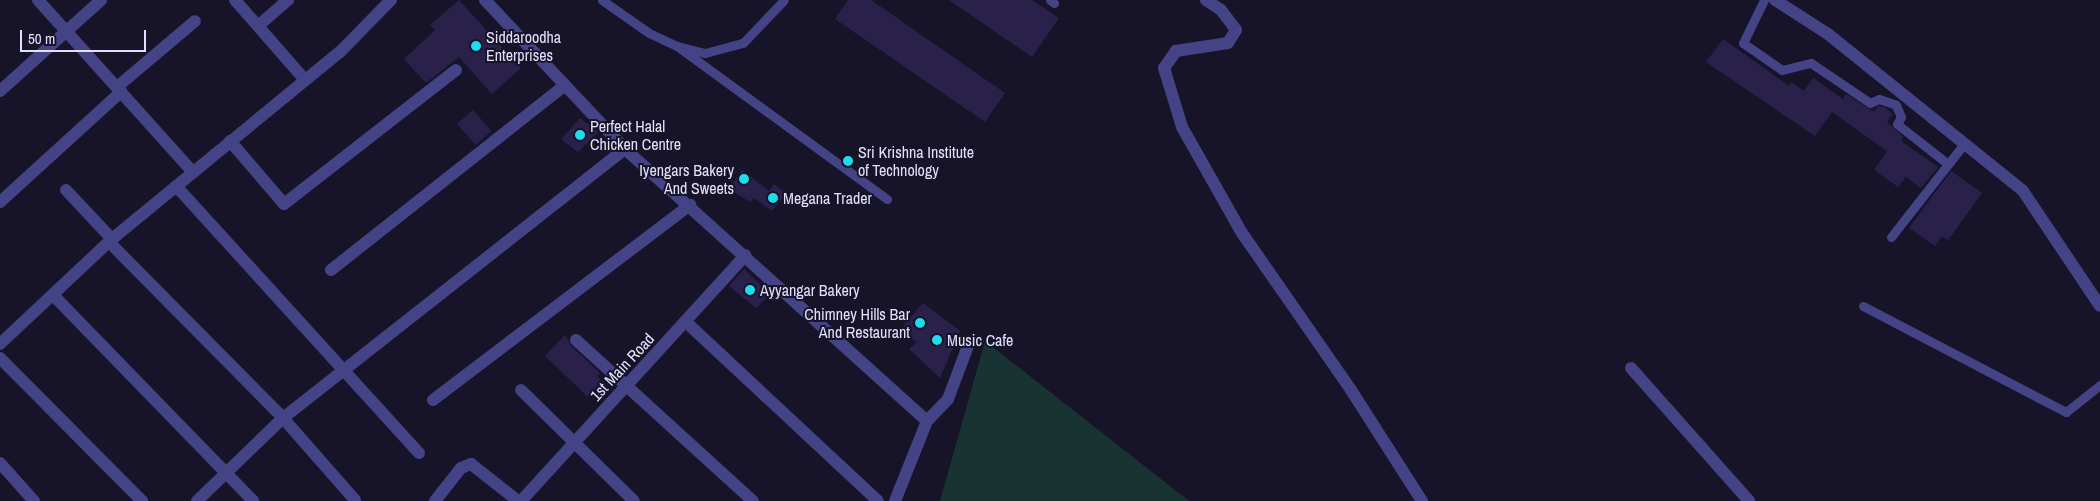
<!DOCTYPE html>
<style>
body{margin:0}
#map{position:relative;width:2100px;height:501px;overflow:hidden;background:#17142a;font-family:"Archivo Narrow",sans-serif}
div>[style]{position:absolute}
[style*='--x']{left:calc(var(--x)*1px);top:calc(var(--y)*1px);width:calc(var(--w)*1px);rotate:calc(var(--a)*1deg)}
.green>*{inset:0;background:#173432}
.building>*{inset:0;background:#29214a;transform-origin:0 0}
.service>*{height:9px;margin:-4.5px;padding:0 4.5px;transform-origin:4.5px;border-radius:4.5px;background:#444385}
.minor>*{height:12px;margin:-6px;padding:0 6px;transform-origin:6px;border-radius:6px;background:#444385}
.tertiary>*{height:12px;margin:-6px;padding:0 6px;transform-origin:6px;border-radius:6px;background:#444385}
.dots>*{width:14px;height:14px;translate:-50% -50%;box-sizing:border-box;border:2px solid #17142a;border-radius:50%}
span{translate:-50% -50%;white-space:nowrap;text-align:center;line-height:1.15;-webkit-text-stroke:4px #17142a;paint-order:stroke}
.poi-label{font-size:16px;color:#e2e0fc}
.left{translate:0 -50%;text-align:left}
.right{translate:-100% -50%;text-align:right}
.street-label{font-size:16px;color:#e2e0fc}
.scale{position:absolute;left:20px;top:30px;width:126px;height:22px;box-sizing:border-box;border:2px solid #e2e0fc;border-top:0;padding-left:6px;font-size:15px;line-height:18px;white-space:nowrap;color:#e2e0fc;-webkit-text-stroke:4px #17142a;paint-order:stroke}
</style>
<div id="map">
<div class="green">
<i style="clip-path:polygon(985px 341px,1189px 501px,940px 501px)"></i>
</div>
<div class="building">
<i style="clip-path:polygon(459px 0,521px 68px,492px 94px,459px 57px,426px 83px,404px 59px,435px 30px,430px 25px)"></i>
<i style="clip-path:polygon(848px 0,871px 0,1005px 93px,985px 122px,835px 19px)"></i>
<i style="clip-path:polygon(949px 0,1032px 0,1059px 18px,1032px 57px)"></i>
<i style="clip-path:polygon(1723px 39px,1789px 86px,1791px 82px,1804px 91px,1813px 78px,1843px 99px,1846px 94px,1874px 112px,1878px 106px,1884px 107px,1893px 114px,1887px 122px,1903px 137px,1901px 141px,1938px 167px,1921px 188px,1906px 177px,1898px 187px,1874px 170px,1887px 151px,1832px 112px,1815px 136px,1706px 62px)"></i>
<i style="left:473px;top:110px;width:28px;height:21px;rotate:49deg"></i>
<i style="clip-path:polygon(580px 118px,598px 132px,578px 152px,561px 139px)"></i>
<i style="clip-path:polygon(742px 170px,769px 191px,774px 184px,787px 193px,772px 211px,754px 198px,750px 202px,729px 189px)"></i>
<i style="clip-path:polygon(1951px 171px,1982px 193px,1948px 240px,1942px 236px,1935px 246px,1909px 228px)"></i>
<i style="clip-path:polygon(744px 269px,770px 294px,756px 308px,729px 286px)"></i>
<i style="clip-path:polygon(923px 303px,960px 331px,940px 378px,909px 349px,917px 342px,900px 330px)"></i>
<i style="clip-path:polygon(565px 335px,571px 346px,600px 373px,597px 376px,602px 381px,588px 397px,545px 356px)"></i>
</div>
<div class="service">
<i style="--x:602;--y:0;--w:57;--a:35.1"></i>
<i style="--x:649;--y:33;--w:31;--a:25"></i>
<i style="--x:677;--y:46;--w:29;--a:14"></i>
<i style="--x:705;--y:53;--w:39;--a:-15"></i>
<i style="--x:743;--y:43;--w:59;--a:-46.4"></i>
<i style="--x:1050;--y:0;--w:5;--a:37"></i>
<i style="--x:1764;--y:0;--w:48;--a:116"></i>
<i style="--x:1743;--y:43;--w:47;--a:34.7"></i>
<i style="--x:1782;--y:70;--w:30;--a:-14"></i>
<i style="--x:1811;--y:63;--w:71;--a:34.1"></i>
<i style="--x:1870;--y:103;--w:10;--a:-24"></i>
<i style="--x:1879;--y:99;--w:18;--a:19"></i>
<i style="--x:1896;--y:105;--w:13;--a:67"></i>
<i style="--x:1901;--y:117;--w:8;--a:120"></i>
<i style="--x:1897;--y:124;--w:65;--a:38.1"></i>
<i style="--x:677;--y:46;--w:260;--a:36.1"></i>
<i style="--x:1891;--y:237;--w:118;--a:-51.9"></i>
<i style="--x:1863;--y:306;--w:229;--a:27.6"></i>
<i style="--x:2066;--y:412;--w:43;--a:-38.5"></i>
</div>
<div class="minor">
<i style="--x:38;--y:0;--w:232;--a:48"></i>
<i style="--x:235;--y:0;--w:106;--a:48.8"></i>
<i style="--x:1206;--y:0;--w:18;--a:34"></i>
<i style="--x:1221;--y:10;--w:25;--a:53"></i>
<i style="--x:1236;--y:30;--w:15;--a:122"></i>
<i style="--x:1228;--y:43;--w:53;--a:171.3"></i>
<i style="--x:1176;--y:51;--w:21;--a:125"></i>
<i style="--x:1164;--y:68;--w:62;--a:73"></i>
<i style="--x:1182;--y:127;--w:122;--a:60.5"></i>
<i style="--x:1242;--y:233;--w:191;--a:55.2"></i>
<i style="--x:1351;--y:390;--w:132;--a:57.4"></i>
<i style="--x:1775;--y:0;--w:63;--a:32.7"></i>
<i style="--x:1828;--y:34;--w:250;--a:38.8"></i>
<i style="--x:2023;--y:191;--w:138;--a:56.2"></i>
<i style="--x:258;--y:26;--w:40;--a:-41"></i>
<i style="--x:117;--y:87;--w:102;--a:-40.2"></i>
<i style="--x:0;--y:91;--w:136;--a:-42"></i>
<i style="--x:230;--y:141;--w:83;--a:49.4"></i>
<i style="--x:284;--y:204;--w:218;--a:-37.9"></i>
<i style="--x:176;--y:186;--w:361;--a:47.7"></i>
<i style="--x:66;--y:190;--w:67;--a:46.8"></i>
<i style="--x:0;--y:202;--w:164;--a:-42.3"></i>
<i style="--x:109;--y:242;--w:247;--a:45.3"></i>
<i style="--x:283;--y:418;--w:109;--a:48.7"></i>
<i style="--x:331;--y:270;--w:298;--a:-38.3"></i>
<i style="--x:53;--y:295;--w:287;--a:45.8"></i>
<i style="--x:686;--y:322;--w:262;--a:43"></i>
<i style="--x:576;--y:340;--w:239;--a:42.3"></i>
<i style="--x:0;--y:358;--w:202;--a:45.2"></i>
<i style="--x:1631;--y:368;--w:178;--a:48.4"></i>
<i style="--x:521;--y:390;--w:158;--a:44.5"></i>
<i style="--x:433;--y:400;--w:323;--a:-37.2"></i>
<i style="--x:927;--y:421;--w:30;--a:-46"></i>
<i style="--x:948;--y:399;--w:60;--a:-69.4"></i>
<i style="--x:0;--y:463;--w:51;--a:48.2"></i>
<i style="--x:197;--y:501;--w:120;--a:-44"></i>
<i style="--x:283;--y:418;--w:435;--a:-38.2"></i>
<i style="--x:435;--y:501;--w:42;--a:-51.8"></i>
<i style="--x:461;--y:468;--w:11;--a:-22"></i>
<i style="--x:471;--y:464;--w:60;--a:38.2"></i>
<i style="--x:521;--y:501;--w:333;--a:-47.6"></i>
</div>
<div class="tertiary">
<i style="--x:485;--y:0;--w:204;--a:46.8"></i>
<i style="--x:625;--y:149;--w:406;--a:42"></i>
<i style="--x:927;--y:421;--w:86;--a:111.8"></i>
<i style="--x:0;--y:344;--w:154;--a:-43.2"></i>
<i style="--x:112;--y:239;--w:295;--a:-39.4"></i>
<i style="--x:340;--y:52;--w:73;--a:-45.6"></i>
</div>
<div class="dots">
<i style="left:476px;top:46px;background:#1ddceb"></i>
<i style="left:580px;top:135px;background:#1ddceb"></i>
<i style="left:848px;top:161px;background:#1ddceb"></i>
<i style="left:744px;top:179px;background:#1ddceb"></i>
<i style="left:773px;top:198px;background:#1ddceb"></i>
<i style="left:750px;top:290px;background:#1ddceb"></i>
<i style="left:920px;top:323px;background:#1ddceb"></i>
<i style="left:937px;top:340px;background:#1ddceb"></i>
</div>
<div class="poi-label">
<span class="left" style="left:486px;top:46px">Siddaroodha<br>Enterprises</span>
<span class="left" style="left:590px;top:135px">Perfect Halal<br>Chicken Centre</span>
<span class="left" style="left:858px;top:161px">Sri Krishna Institute<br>of Technology</span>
<span class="right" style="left:734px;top:179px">Iyengars Bakery<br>And Sweets</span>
<span class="left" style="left:783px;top:198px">Megana Trader</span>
<span class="left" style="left:760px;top:290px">Ayyangar Bakery</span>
<span class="right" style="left:910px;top:323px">Chimney Hills Bar<br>And Restaurant</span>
<span class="left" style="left:947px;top:340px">Music Cafe</span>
</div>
<div class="street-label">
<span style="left:622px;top:367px;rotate:-47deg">1st Main Road</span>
</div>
<div class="scale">50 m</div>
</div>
